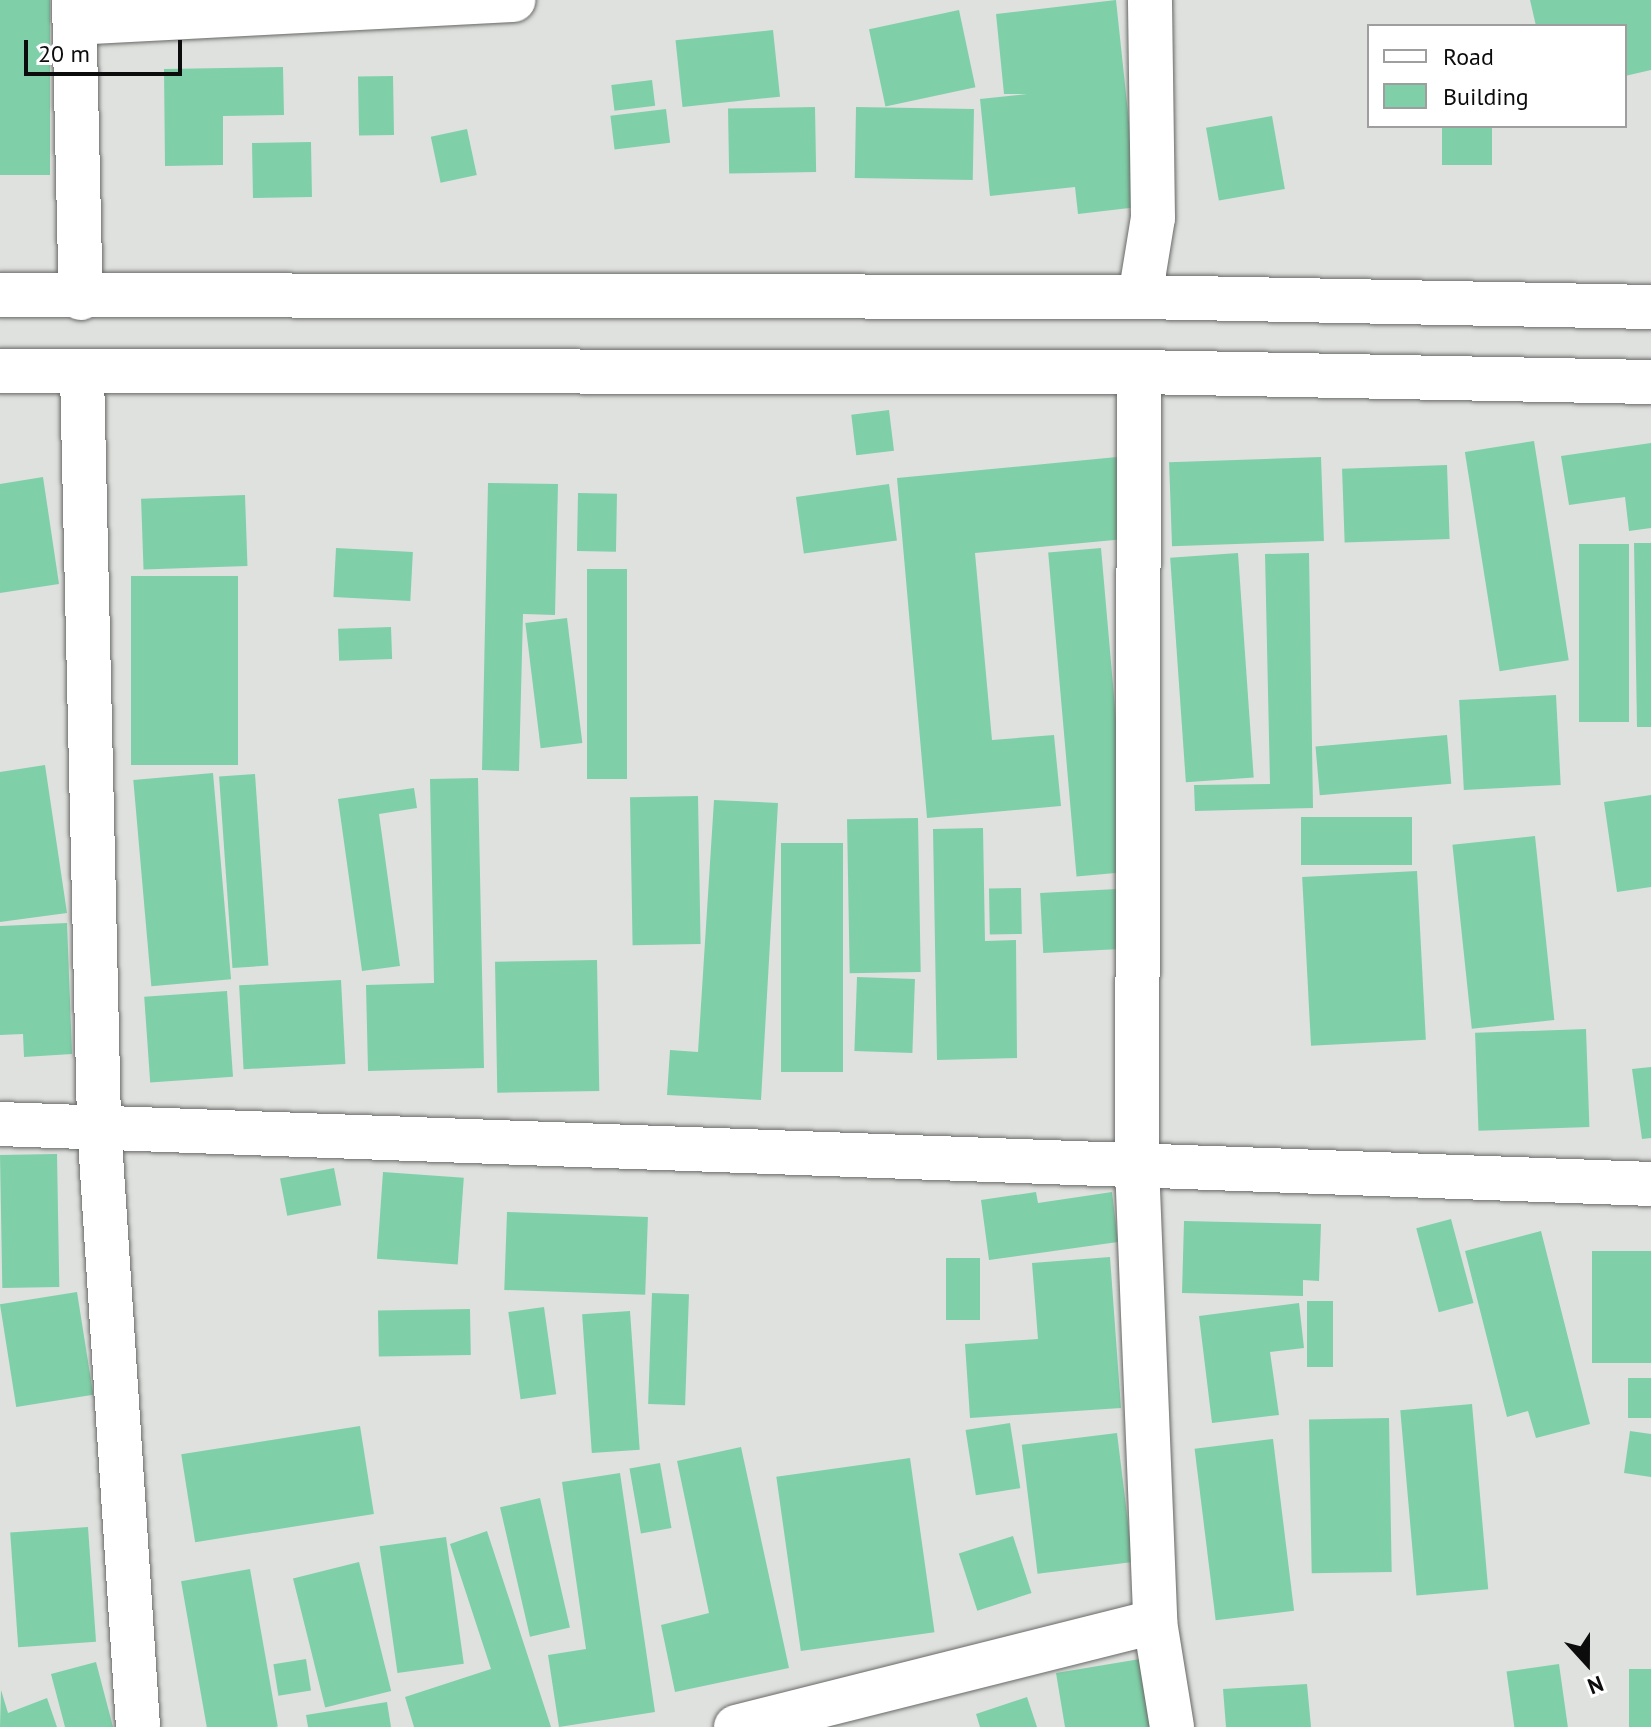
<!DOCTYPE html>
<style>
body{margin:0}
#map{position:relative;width:1651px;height:1727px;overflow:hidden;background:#dfe1de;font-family:"PT Sans",sans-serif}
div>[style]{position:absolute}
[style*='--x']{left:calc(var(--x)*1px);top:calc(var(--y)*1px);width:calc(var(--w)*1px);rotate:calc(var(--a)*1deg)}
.building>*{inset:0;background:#7fd0a8;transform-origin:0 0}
.roads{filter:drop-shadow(0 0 2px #686a67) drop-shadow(0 0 2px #686a67)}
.minor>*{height:44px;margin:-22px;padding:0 22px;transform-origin:22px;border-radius:22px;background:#fff}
.tertiary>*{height:44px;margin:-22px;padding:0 22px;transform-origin:22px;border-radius:22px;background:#fff}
.secondary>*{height:44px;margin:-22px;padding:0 22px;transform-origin:22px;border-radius:22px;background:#fff}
span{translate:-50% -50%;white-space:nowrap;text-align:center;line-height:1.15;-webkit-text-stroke:6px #fff;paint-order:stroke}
.legend{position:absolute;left:1367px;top:24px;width:260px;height:104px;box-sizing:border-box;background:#fff;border:2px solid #9e9e9e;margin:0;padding:10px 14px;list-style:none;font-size:24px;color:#0c0c0c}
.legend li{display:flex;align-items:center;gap:16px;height:40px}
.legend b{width:40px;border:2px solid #9e9e9e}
.north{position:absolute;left:1547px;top:1623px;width:80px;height:80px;-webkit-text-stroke:6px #fff;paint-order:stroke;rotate:159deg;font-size:22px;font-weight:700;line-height:32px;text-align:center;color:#0c0c0c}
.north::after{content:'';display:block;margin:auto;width:28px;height:36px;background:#0c0c0c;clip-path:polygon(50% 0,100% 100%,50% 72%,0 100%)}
.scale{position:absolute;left:24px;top:40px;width:158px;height:36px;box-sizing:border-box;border:4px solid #0c0c0c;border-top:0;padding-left:10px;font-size:24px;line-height:28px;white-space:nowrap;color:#0c0c0c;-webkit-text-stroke:6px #fff;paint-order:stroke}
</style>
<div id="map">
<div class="building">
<i style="left:0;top:0;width:50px;height:175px"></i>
<i style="clip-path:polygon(1116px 0,1138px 207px,1078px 214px,1075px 187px,990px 196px,980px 99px,1027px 94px,1004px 94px,996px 14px)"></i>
<i style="clip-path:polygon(1530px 0,1651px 0,1651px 70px,1625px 76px,1625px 26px,1536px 26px)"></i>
<i style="left:959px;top:10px;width:79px;height:92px;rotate:78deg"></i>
<i style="left:773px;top:30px;width:67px;height:98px;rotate:84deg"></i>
<i style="clip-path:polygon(283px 67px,284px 115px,223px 116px,223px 165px,165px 166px,164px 69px)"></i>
<i style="left:393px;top:76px;width:59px;height:35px;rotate:89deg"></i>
<i style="left:652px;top:80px;width:26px;height:41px;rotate:83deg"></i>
<i style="left:815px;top:107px;width:65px;height:87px;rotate:89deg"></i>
<i style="left:666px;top:109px;width:34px;height:56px;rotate:83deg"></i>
<i style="left:974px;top:109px;width:71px;height:118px;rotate:91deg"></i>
<i style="left:1272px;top:116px;width:74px;height:67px;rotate:80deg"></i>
<i style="left:1442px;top:126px;width:50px;height:39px"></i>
<i style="left:467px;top:129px;width:47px;height:37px;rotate:78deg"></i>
<i style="left:311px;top:142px;width:55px;height:59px;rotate:89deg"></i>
<i style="left:889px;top:410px;width:41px;height:38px;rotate:83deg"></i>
<i style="left:1534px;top:441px;width:222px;height:70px;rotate:81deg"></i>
<i style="clip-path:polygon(1651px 443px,1651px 528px,1629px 531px,1625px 497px,1569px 505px,1561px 456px)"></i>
<i style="clip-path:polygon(1117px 457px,1125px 539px,975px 553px,992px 740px,1054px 735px,1061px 806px,927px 818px,897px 478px)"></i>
<i style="left:1321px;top:457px;width:84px;height:152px;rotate:88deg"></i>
<i style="left:1447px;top:465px;width:74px;height:105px;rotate:88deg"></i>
<i style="clip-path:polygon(43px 477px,59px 584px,0 593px,0 484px)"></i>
<i style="clip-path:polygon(488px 483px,558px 484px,555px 615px,523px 614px,519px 771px,482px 770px)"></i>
<i style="left:889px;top:484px;width:57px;height:94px;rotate:82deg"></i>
<i style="left:578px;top:493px;width:39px;height:58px;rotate:1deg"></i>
<i style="left:245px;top:495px;width:71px;height:104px;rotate:88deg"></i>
<i style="clip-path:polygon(1634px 543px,1651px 543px,1651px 727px,1637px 727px)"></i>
<i style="left:1579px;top:544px;width:50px;height:178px"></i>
<i style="left:336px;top:548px;width:77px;height:49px;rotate:3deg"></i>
<i style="left:1101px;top:548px;width:325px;height:53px;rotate:85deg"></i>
<i style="left:1238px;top:553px;width:225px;height:68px;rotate:86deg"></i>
<i style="clip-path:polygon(1309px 553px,1313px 808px,1195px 811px,1194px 785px,1270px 784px,1265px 554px)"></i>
<i style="left:587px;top:569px;width:40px;height:210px"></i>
<i style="left:131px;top:576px;width:107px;height:189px"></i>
<i style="left:567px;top:618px;width:126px;height:42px;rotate:83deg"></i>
<i style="left:391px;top:627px;width:32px;height:53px;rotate:88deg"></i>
<i style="left:1556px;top:695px;width:90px;height:97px;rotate:87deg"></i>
<i style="left:1447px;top:735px;width:49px;height:132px;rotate:85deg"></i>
<i style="clip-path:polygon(45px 765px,67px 913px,0 922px,0 772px)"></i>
<i style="left:213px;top:773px;width:207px;height:80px;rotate:85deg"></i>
<i style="left:255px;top:774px;width:192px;height:36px;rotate:86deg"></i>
<i style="clip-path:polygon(478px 778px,484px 1068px,368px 1071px,366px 985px,434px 983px,430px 779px)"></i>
<i style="clip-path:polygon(414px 788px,417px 808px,379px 814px,400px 966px,362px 971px,338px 799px)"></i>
<i style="clip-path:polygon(1651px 795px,1651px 887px,1617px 892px,1604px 802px)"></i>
<i style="left:698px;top:796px;width:148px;height:68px;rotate:89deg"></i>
<i style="clip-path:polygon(714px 800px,778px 803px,761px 1100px,667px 1095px,670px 1050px,698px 1052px)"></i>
<i style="left:1412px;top:817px;width:48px;height:111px;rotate:90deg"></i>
<i style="left:918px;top:818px;width:154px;height:71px;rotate:89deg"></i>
<i style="clip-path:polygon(983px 828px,985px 941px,1016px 940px,1017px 1058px,937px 1060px,933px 829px)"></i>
<i style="left:1535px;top:836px;width:185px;height:83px;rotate:84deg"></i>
<i style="left:781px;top:843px;width:62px;height:229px"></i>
<i style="left:1417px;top:871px;width:169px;height:115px;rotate:87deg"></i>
<i style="left:1021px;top:888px;width:46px;height:32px;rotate:89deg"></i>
<i style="left:1117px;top:889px;width:60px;height:77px;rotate:87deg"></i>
<i style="clip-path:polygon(67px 923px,72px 1054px,24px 1057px,23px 1034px,0 1035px,0 926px)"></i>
<i style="left:597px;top:960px;width:131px;height:102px;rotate:89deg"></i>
<i style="left:857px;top:977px;width:58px;height:74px;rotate:2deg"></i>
<i style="left:341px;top:980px;width:84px;height:102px;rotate:87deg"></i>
<i style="left:227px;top:991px;width:86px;height:83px;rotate:86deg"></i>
<i style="left:1586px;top:1029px;width:98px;height:111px;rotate:88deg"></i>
<i style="clip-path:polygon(1651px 1067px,1651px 1138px,1642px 1139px,1632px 1069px)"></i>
<i style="left:57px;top:1154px;width:133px;height:57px;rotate:89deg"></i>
<i style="left:334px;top:1168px;width:38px;height:55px;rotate:79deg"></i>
<i style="left:383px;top:1172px;width:81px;height:87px;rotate:4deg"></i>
<i style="clip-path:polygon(1036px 1192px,1038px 1203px,1112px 1192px,1118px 1242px,989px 1260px,981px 1200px)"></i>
<i style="left:507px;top:1212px;width:141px;height:78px;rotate:2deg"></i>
<i style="left:1451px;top:1219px;width:87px;height:36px;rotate:75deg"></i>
<i style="clip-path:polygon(1184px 1221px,1321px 1224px,1319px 1281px,1303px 1280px,1303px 1296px,1182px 1293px)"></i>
<i style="clip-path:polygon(1541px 1231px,1590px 1424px,1536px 1438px,1528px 1411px,1507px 1417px,1465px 1251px)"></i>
<i style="left:1651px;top:1251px;width:112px;height:59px;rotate:90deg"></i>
<i style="clip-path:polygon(1110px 1257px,1121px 1408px,970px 1418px,965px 1344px,1038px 1339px,1032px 1263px)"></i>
<i style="left:946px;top:1258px;width:34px;height:62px"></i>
<i style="left:77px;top:1292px;width:104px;height:78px;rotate:81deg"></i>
<i style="left:652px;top:1293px;width:37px;height:111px;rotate:2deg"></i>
<i style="left:1307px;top:1301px;width:26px;height:66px"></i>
<i style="clip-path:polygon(1299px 1303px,1304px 1348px,1270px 1352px,1279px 1415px,1212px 1423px,1199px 1316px)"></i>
<i style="left:544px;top:1307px;width:88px;height:36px;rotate:82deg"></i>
<i style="left:470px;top:1309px;width:46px;height:92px;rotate:89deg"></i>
<i style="left:630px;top:1311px;width:139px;height:48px;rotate:86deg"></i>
<i style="left:1628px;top:1378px;width:23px;height:40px"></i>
<i style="left:1472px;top:1404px;width:186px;height:72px;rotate:85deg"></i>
<i style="left:1389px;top:1418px;width:154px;height:80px;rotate:89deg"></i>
<i style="left:1010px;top:1423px;width:66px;height:45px;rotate:81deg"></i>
<i style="left:360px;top:1426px;width:89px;height:181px;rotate:81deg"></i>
<i style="clip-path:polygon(1630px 1431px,1651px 1434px,1651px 1477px,1624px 1473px)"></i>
<i style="left:1117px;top:1433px;width:130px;height:96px;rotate:83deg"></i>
<i style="left:1273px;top:1439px;width:173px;height:79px;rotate:83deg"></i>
<i style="clip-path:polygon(741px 1447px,789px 1668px,675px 1692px,661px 1625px,709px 1613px,677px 1461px)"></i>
<i style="left:910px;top:1458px;width:176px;height:135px;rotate:82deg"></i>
<i style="left:660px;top:1463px;width:66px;height:31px;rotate:80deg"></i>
<i style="clip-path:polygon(620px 1473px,655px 1712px,559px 1727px,548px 1655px,586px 1649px,562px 1482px)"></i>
<i style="left:540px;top:1498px;width:133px;height:41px;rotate:77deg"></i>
<i style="left:88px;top:1527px;width:115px;height:78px;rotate:86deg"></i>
<i style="clip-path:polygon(487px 1531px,551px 1727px,414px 1727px,405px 1697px,491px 1669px,450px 1544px)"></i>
<i style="left:1013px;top:1536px;width:60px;height:57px;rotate:72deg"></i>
<i style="left:446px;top:1537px;width:128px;height:67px;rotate:82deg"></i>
<i style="left:359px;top:1562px;width:133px;height:68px;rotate:76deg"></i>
<i style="left:250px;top:1569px;width:160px;height:70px;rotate:80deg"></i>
<i style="left:306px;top:1659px;width:32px;height:33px;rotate:81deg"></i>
<i style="clip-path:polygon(1140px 1659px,1151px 1727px,1065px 1727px,1056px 1673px)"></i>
<i style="clip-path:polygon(96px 1662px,113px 1727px,65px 1727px,51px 1674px)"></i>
<i style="left:1559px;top:1664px;width:64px;height:53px;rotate:82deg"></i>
<i style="left:1651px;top:1669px;width:58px;height:22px;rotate:90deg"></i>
<i style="clip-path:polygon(1307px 1684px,1311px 1727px,1226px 1727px,1223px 1689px)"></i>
<i style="clip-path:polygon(1px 1690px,8px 1713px,47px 1698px,57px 1727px,0 1727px)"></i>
<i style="clip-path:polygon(1027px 1697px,1037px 1727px,980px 1727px,976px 1714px)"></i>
<i style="clip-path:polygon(387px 1702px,391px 1727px,308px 1727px,306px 1715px)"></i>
</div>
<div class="roads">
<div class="minor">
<i style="--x:75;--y:23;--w:439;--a:-3"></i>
<i style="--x:1140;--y:297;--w:80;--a:-80.7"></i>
<i style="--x:1153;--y:218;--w:218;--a:-90.8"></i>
<i style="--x:1139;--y:372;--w:793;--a:90.14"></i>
<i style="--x:1137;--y:1165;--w:457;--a:87.7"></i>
<i style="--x:1155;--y:1622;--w:106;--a:80.8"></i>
<i style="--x:0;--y:1124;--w:1652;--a:2.08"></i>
<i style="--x:736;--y:1727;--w:432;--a:-14.1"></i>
</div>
<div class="tertiary">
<i style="--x:74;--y:0;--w:298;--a:88.7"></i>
<i style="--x:82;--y:373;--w:752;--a:88.7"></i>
<i style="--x:99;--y:1125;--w:603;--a:86.29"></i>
</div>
<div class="secondary">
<i style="--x:0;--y:295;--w:1140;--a:0.1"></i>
<i style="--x:1140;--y:297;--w:511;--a:1.12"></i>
<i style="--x:0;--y:371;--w:1139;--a:0.05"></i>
<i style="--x:1139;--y:372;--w:512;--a:1.12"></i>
</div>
</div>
<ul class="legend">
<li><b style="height:10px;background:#fff"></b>Road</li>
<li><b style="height:22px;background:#7fd0a8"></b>Building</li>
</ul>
<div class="north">N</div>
<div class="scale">20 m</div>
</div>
